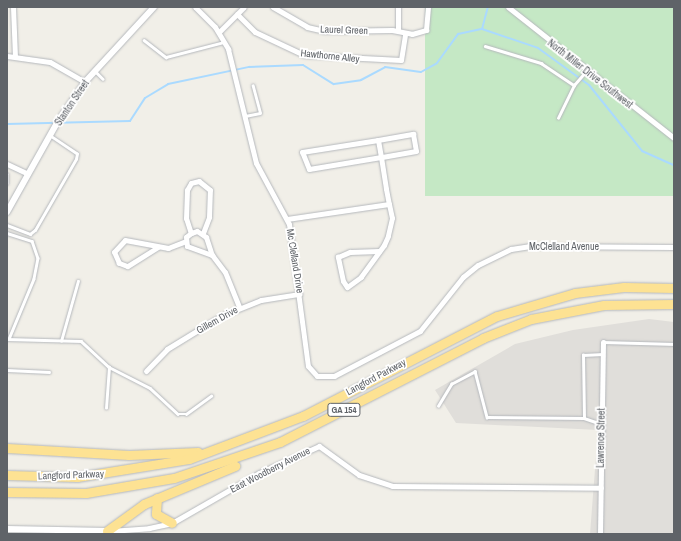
<!DOCTYPE html>
<style>
body{margin:0}
#map{position:relative;width:681px;height:541px;overflow:hidden;background:#f1efe8;font-family:"Archivo Narrow",sans-serif}
div>[style]{position:absolute}
[style*='--x']{left:calc(var(--x)*1px);top:calc(var(--y)*1px);width:calc(var(--w)*1px);rotate:calc(var(--a)*1deg)}
.industrial>*{inset:0;background:#e0deda}
.green>*{inset:0;background:#c5e8c5;transform-origin:0 0}
.stream>*{height:2px;margin:-1px;padding:0 1px;transform-origin:1px;border-radius:1px;background:#aadaff}
.roads{filter:drop-shadow(0 0 1px #b5b8bc) drop-shadow(0 0 1px #b5b8bc)}
.service>*{height:2.5px;margin:-1.25px;padding:0 1.25px;transform-origin:1.25px;border-radius:1.25px;background:#fff}
.minor>*{height:5px;margin:-2.5px;padding:0 2.5px;transform-origin:2.5px;border-radius:2.5px;background:#fff}
.tertiary>*{height:6px;margin:-3px;padding:0 3px;transform-origin:3px;border-radius:3px;background:#fff}
.motorway>*{height:9px;margin:-4.5px;padding:0 4.5px;transform-origin:4.5px;border-radius:4.5px;background:#fde293}
span{translate:-50% -50%;white-space:nowrap;text-align:center;line-height:1.15;-webkit-text-stroke:3.5px #fff;paint-order:stroke}
.shield-label span{padding:1px 3px;background:#fff;border:1px solid;border-radius:3px;-webkit-text-stroke-width:0}
.shield-label{font-size:9px;color:#5f6368;font-weight:700}
.street-label{font-size:10px;color:#5f6368}
.frame{position:absolute;inset:0;border:8px solid #5f6368;pointer-events:none}
</style>
<div id="map">
<div class="industrial">
<i style="clip-path:polygon(649px 319px,674px 322px,674px 534px,590px 534px,598px 430px,456px 423px,435px 390px,515px 344px,573px 330px)"></i>
</div>
<div class="green">
<i style="left:425px;top:7px;width:249px;height:189px"></i>
</div>
<div class="stream">
<i style="--x:482;--y:29;--w:23;--a:-75"></i>
<i style="--x:7;--y:124;--w:123;--a:-1.4"></i>
<i style="--x:130;--y:121;--w:27;--a:-57"></i>
<i style="--x:145;--y:98;--w:27;--a:-31"></i>
<i style="--x:168;--y:84;--w:83;--a:-11.9"></i>
<i style="--x:249;--y:67;--w:54;--a:-2.1"></i>
<i style="--x:303;--y:65;--w:36;--a:32"></i>
<i style="--x:334;--y:84;--w:27;--a:-8"></i>
<i style="--x:361;--y:80;--w:27;--a:-28"></i>
<i style="--x:385;--y:67;--w:36;--a:8"></i>
<i style="--x:421;--y:72;--w:18;--a:-29"></i>
<i style="--x:437;--y:63;--w:36;--a:-54"></i>
<i style="--x:458;--y:34;--w:25;--a:-12"></i>
<i style="--x:482;--y:29;--w:59;--a:18.7"></i>
<i style="--x:538;--y:48;--w:63;--a:36"></i>
<i style="--x:589;--y:85;--w:85;--a:51.2"></i>
<i style="--x:642;--y:151;--w:35;--a:24"></i>
</div>
<div class="roads">
<div class="service">
<i style="--x:144;--y:40;--w:28;--a:38"></i>
<i style="--x:166;--y:57;--w:60;--a:-14.5"></i>
<i style="--x:485;--y:46;--w:59;--a:16.9"></i>
<i style="--x:541;--y:63;--w:40;--a:34"></i>
<i style="--x:95;--y:71;--w:11;--a:45"></i>
<i style="--x:245;--y:116;--w:15;--a:-11"></i>
<i style="--x:260;--y:113;--w:28;--a:-105"></i>
<i style="--x:558;--y:118;--w:37;--a:-64"></i>
<i style="--x:574;--y:85;--w:18;--a:-49"></i>
<i style="--x:7;--y:174;--w:9;--a:90"></i>
<i style="--x:7;--y:225;--w:25;--a:21"></i>
<i style="--x:30;--y:234;--w:6;--a:-39"></i>
<i style="--x:35;--y:230;--w:82;--a:-60"></i>
<i style="--x:76;--y:159;--w:5;--a:-79"></i>
<i style="--x:77;--y:154;--w:32;--a:-146"></i>
<i style="--x:7;--y:233;--w:26;--a:18"></i>
<i style="--x:32;--y:241;--w:18;--a:71"></i>
<i style="--x:38;--y:258;--w:21;--a:101"></i>
<i style="--x:34;--y:279;--w:65;--a:112.6"></i>
<i style="--x:7;--y:339;--w:74;--a:1.5"></i>
<i style="--x:81;--y:341;--w:38;--a:43"></i>
<i style="--x:109;--y:367;--w:46;--a:27.1"></i>
<i style="--x:150;--y:388;--w:38;--a:43"></i>
<i style="--x:178;--y:414;--w:8;--a:0"></i>
<i style="--x:186;--y:414;--w:31;--a:-36"></i>
<i style="--x:61;--y:341;--w:62;--a:-74.2"></i>
<i style="--x:604;--y:342;--w:70;--a:1.6"></i>
<i style="--x:7;--y:370;--w:42;--a:2.7"></i>
<i style="--x:438;--y:406;--w:26;--a:-59"></i>
<i style="--x:451;--y:384;--w:27;--a:-28"></i>
<i style="--x:475;--y:371;--w:48;--a:75.4"></i>
<i style="--x:487;--y:417;--w:97;--a:0.6"></i>
<i style="--x:584;--y:418;--w:63;--a:-90.9"></i>
<i style="--x:583;--y:355;--w:20;--a:-3"></i>
<i style="--x:106;--y:408;--w:41;--a:-85.8"></i>
<i style="--x:584;--y:418;--w:18;--a:19"></i>
</div>
<div class="minor">
<i style="--x:13;--y:7;--w:49;--a:87.7"></i>
<i style="--x:195;--y:7;--w:28;--a:45"></i>
<i style="--x:215;--y:27;--w:26;--a:59"></i>
<i style="--x:228;--y:49;--w:117;--a:76.2"></i>
<i style="--x:256;--y:163;--w:69;--a:61.6"></i>
<i style="--x:289;--y:224;--w:143;--a:82.4"></i>
<i style="--x:308;--y:366;--w:13;--a:48"></i>
<i style="--x:317;--y:376;--w:17;--a:0"></i>
<i style="--x:334;--y:376;--w:97;--a:-27.6"></i>
<i style="--x:420;--y:331;--w:69;--a:-51.5"></i>
<i style="--x:463;--y:277;--w:19;--a:-39"></i>
<i style="--x:478;--y:265;--w:37;--a:-26"></i>
<i style="--x:511;--y:249;--w:18;--a:-9"></i>
<i style="--x:529;--y:246;--w:145;--a:0.4"></i>
<i style="--x:273;--y:7;--w:39;--a:30"></i>
<i style="--x:307;--y:27;--w:18;--a:13"></i>
<i style="--x:325;--y:31;--w:67;--a:-0.9"></i>
<i style="--x:392;--y:30;--w:20;--a:11"></i>
<i style="--x:412;--y:34;--w:15;--a:-16"></i>
<i style="--x:426;--y:30;--w:23;--a:-85"></i>
<i style="--x:508;--y:7;--w:211;--a:38.3"></i>
<i style="--x:237;--y:14;--w:25;--a:45"></i>
<i style="--x:255;--y:32;--w:54;--a:25.1"></i>
<i style="--x:304;--y:55;--w:97;--a:3"></i>
<i style="--x:401;--y:60;--w:26;--a:-81"></i>
<i style="--x:398;--y:30;--w:23;--a:-90"></i>
<i style="--x:219;--y:32;--w:35;--a:-45"></i>
<i style="--x:7;--y:56;--w:43;--a:7.9"></i>
<i style="--x:50;--y:62;--w:40;--a:29.7"></i>
<i style="--x:378;--y:140;--w:36;--a:-10"></i>
<i style="--x:413;--y:134;--w:17;--a:80"></i>
<i style="--x:416;--y:151;--w:36;--a:170"></i>
<i style="--x:381;--y:157;--w:73;--a:170.5"></i>
<i style="--x:309;--y:169;--w:18;--a:-112"></i>
<i style="--x:302;--y:152;--w:77;--a:-9"></i>
<i style="--x:378;--y:140;--w:17;--a:80"></i>
<i style="--x:381;--y:157;--w:32;--a:81"></i>
<i style="--x:386;--y:189;--w:15;--a:79"></i>
<i style="--x:7;--y:164;--w:23;--a:25"></i>
<i style="--x:287;--y:219;--w:103;--a:-8.4"></i>
<i style="--x:389;--y:204;--w:14;--a:78"></i>
<i style="--x:392;--y:218;--w:18;--a:103"></i>
<i style="--x:388;--y:236;--w:10;--a:114"></i>
<i style="--x:384;--y:245;--w:39;--a:126"></i>
<i style="--x:361;--y:277;--w:17;--a:144"></i>
<i style="--x:347;--y:287;--w:7;--a:-124"></i>
<i style="--x:343;--y:281;--w:25;--a:-102"></i>
<i style="--x:338;--y:257;--w:13;--a:-23"></i>
<i style="--x:350;--y:252;--w:29;--a:-2"></i>
<i style="--x:191;--y:233;--w:6;--a:141"></i>
<i style="--x:186;--y:237;--w:9;--a:84"></i>
<i style="--x:187;--y:246;--w:27;--a:20"></i>
<i style="--x:203;--y:233;--w:17;--a:-69"></i>
<i style="--x:209;--y:217;--w:27;--a:-88"></i>
<i style="--x:210;--y:190;--w:14;--a:-141"></i>
<i style="--x:199;--y:181;--w:8;--a:166"></i>
<i style="--x:191;--y:183;--w:8;--a:120"></i>
<i style="--x:187;--y:190;--w:28;--a:92"></i>
<i style="--x:186;--y:218;--w:16;--a:72"></i>
<i style="--x:191;--y:233;--w:6;--a:-18"></i>
<i style="--x:197;--y:231;--w:11;--a:34"></i>
<i style="--x:206;--y:237;--w:19;--a:72"></i>
<i style="--x:212;--y:255;--w:21;--a:53"></i>
<i style="--x:225;--y:272;--w:38;--a:68"></i>
<i style="--x:158;--y:247;--w:36;--a:148"></i>
<i style="--x:127;--y:266;--w:9;--a:-159"></i>
<i style="--x:119;--y:263;--w:12;--a:-114"></i>
<i style="--x:114;--y:252;--w:16;--a:-47"></i>
<i style="--x:125;--y:240;--w:44;--a:10.5"></i>
<i style="--x:168;--y:248;--w:19;--a:-21"></i>
<i style="--x:146;--y:371;--w:30;--a:-46"></i>
<i style="--x:167;--y:349;--w:63;--a:-31.4"></i>
<i style="--x:221;--y:316;--w:43;--a:-21.8"></i>
<i style="--x:261;--y:300;--w:39;--a:-9"></i>
<i style="--x:110;--y:531;--w:39;--a:-4"></i>
<i style="--x:149;--y:528;--w:24;--a:-12"></i>
<i style="--x:172;--y:523;--w:100;--a:-29.9"></i>
<i style="--x:259;--y:473;--w:66;--a:-24.2"></i>
<i style="--x:319;--y:446;--w:49;--a:35.9"></i>
<i style="--x:359;--y:475;--w:35;--a:18"></i>
<i style="--x:392;--y:486;--w:209;--a:0.5"></i>
<i style="--x:600;--y:534;--w:192;--a:-89.1"></i>
</div>
<div class="tertiary">
<i style="--x:7;--y:212;--w:102;--a:-60.7"></i>
<i style="--x:57;--y:123;--w:50;--a:-55.7"></i>
<i style="--x:85;--y:82;--w:102;--a:-47.4"></i>
<i style="--x:7;--y:529;--w:100;--a:1.1"></i>
</div>
<div class="motorway">
<i style="--x:7;--y:448;--w:122;--a:3.3"></i>
<i style="--x:129;--y:455;--w:69;--a:-2.5"></i>
<i style="--x:7;--y:475;--w:70;--a:1.6"></i>
<i style="--x:77;--y:477;--w:113;--a:-9.1"></i>
<i style="--x:189;--y:459;--w:122;--a:-20.7"></i>
<i style="--x:303;--y:416;--w:218;--a:-27.3"></i>
<i style="--x:497;--y:316;--w:81;--a:-16.4"></i>
<i style="--x:575;--y:293;--w:49;--a:-7"></i>
<i style="--x:624;--y:287;--w:50;--a:1.1"></i>
<i style="--x:7;--y:492;--w:79;--a:0.7"></i>
<i style="--x:86;--y:493;--w:89;--a:-9.7"></i>
<i style="--x:174;--y:478;--w:112;--a:-18.8"></i>
<i style="--x:280;--y:442;--w:228;--a:-27.1"></i>
<i style="--x:483;--y:338;--w:52;--a:-21.6"></i>
<i style="--x:531;--y:319;--w:74;--a:-10.9"></i>
<i style="--x:604;--y:305;--w:70;--a:-0.8"></i>
<i style="--x:157;--y:498;--w:16;--a:94"></i>
<i style="--x:156;--y:514;--w:18;--a:29"></i>
<i style="--x:107;--y:531;--w:46;--a:-36.1"></i>
<i style="--x:144;--y:504;--w:99;--a:-22.7"></i>
</div>
</div>
<div class="shield-label">
<span style="left:344px;top:410px">GA 154</span>
</div>
<div class="street-label">
<span style="left:344px;top:30px;rotate:2deg">Laurel Green</span>
<span style="left:330px;top:56px;rotate:6deg">Hawthorne Alley</span>
<span style="left:590px;top:74px;rotate:38deg">North Miller Drive Southwest</span>
<span style="left:72px;top:103px;rotate:-56deg">Stanton Street</span>
<span style="left:564px;top:247px">McClelland Avenue</span>
<span style="left:295px;top:261px;rotate:81deg">Mc Clelland Drive</span>
<span style="left:217px;top:320px;rotate:-29deg">Gillem Drive</span>
<span style="left:376px;top:377px;rotate:-28deg">Langford Parkway</span>
<span style="left:601px;top:438px;rotate:-89deg">Lawrence Street</span>
<span style="left:270px;top:470px;rotate:-27deg">East Woodberry Avenue</span>
<span style="left:71px;top:475px;rotate:-2deg">Langford Parkway</span>
</div>
<div class="frame"></div>
</div>
